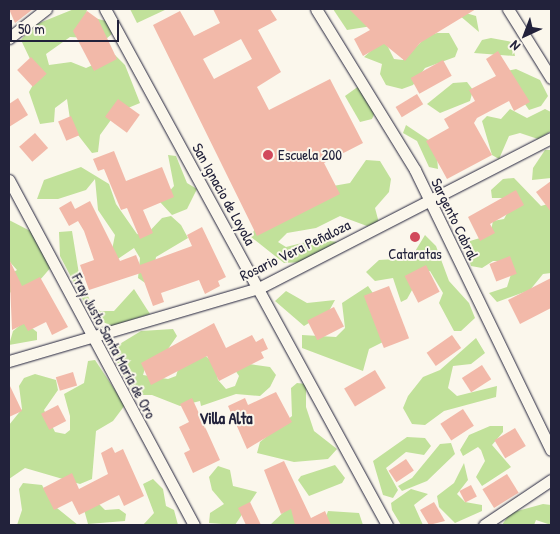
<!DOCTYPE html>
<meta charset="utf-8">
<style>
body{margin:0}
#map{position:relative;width:560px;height:534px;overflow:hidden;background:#fbf7ec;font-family:"Patrick Hand",sans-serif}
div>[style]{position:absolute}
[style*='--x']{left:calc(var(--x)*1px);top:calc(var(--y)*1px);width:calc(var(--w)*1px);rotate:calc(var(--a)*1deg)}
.green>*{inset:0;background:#c1e19a}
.building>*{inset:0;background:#f2b9a9;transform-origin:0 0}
.roads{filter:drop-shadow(0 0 1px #22223b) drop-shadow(0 0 1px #22223b)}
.minor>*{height:11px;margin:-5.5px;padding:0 5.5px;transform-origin:5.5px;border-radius:5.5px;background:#fbf7ec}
.dots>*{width:14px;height:14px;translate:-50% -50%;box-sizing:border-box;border:2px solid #fbf7ec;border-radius:50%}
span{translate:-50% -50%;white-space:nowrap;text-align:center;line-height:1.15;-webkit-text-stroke:4px #fbf7ec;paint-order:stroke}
.poi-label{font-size:15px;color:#22223b}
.left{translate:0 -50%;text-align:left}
.street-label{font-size:15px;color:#22223b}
.neighbourhood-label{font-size:16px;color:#22223b;font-weight:700}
.frame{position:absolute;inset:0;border:10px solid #22223b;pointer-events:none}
.north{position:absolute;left:500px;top:10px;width:50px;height:50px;-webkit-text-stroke:4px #fbf7ec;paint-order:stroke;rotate:223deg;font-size:14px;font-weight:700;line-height:20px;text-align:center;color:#22223b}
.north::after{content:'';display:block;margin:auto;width:18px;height:22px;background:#22223b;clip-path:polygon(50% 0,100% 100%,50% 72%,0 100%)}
.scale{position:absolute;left:10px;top:20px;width:109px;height:22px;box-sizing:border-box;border:2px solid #22223b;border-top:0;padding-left:6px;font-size:15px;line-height:18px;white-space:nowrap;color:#22223b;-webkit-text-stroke:4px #fbf7ec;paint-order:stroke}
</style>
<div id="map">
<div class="green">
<i style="clip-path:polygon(74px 9px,87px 9px,86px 16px,110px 22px,112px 34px,106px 39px,70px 37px,46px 54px,49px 65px,71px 62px,86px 68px,115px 55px,125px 65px,140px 103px,116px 113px,100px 135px,98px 152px,92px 153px,71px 126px,67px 99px,55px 108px,54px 122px,40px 124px,29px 92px,34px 83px,30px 59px,21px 40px,32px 26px)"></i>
<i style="clip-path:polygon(130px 9px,167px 9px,137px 23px)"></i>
<i style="clip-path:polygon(333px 9px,350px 9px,372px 26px,347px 30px)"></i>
<i style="clip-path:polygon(452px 9px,476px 16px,479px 32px,459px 15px)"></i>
<i style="clip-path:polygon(380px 31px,394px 59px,403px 60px,427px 36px,437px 33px,449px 33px,458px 49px,455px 57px,425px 68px,413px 85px,402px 89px,386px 85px,380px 74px,382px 64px,364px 57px,374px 48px)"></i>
<i style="clip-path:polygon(491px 38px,512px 42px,515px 56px,474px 53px,482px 40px)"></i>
<i style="clip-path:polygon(516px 69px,540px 80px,548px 96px,541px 106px,529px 110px,503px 72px)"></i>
<i style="clip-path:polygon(467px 82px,473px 90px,470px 101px,440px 113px,427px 104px,453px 83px)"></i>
<i style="clip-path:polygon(359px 86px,377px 108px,372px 119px,360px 122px,345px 96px)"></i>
<i style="clip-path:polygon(510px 109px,527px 118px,545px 109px,551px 112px,551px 131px,538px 139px,520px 133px,509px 136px,499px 159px,492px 155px,482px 121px,487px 116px,501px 119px)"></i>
<i style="clip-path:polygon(406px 125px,436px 145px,438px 169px,429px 167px,417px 141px,403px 133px)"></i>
<i style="clip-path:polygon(545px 150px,551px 150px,551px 178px,532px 180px,533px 168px)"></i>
<i style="clip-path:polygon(168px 155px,176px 156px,187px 183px,197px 189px,187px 209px,172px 215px,160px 202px,174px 186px)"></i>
<i style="clip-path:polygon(366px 160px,380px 161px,391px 179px,389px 192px,375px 208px,379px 223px,367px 226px,340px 216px,316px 228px,287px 233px,278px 242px,286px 247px,318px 239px,337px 242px,323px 261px,284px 263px,251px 237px,256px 226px,333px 186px,350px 183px)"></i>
<i style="clip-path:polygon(81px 167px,109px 184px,116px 204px,137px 234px,145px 236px,162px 218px,171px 216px,181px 225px,188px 238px,156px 257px,151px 287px,138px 278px,140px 258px,134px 248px,109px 265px,115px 235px,98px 210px,95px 179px,86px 190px,58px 199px,37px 199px,44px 180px)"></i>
<i style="clip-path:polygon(514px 178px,541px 206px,551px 203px,551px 273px,543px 274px,530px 290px,497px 302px,489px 293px,507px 287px,512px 271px,504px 261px,493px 261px,482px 268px,471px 266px,466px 250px,470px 241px,490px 235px,493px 221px,504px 219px,511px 206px,505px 198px,492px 198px,491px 190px,503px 179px)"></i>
<i style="clip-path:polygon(9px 220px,40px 236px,52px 266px,40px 280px,9px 293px,9px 275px,17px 270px,9px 261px)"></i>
<i style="clip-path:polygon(72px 231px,79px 274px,91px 303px,100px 311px,114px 311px,134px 289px,150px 314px,112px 326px,92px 317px,60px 256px,59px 232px)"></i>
<i style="clip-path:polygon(425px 235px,436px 246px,449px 281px,469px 303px,475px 318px,461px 331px,454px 331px,439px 303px,443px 293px,430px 271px,421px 274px,407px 299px,401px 302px,393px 278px,375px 281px,366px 272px,379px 260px,411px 258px)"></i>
<i style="clip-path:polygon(368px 286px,375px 296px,383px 342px,369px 349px,363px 371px,302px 348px,302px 335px,336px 337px,345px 328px,342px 303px)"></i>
<i style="clip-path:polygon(286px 291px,307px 303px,335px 300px,329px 311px,304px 326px,275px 301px)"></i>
<i style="clip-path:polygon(24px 322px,37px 332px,37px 340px,9px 345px,13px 331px)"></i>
<i style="clip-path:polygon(173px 329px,177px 336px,161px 359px,147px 362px,143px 375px,168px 379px,176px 376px,179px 366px,206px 356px,215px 365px,218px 380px,226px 389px,235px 386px,239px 376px,229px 361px,270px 367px,276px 375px,270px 387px,260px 396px,236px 394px,201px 406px,200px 401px,180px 406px,152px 395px,134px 395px,117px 362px,118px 345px,141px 331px)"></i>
<i style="clip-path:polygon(476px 338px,485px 353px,471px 364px,453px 366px,448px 388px,457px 396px,497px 386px,496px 397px,444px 411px,425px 425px,412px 424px,403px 408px,408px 396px,423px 377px,440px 370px)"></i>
<i style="clip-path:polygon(95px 360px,125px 405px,113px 421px,96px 431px,92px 479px,80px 484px,25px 468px,9px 479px,9px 425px,22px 409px,19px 386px,24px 378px,35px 374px,56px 380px,58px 390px,44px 410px,55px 432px,65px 434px,70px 430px,70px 416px,64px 394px,84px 383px,88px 361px)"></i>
<i style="clip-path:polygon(297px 383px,306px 384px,306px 407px,314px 431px,337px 449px,328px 459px,294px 462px,257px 453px,260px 442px,292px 416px,291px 388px)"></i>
<i style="clip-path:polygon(490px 426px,503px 426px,503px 432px,492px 445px,511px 467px,482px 486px,476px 477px,485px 461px,481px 450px,478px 447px,463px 456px,460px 450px,469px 435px)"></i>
<i style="clip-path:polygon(407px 437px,425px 438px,431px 446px,424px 455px,406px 452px,386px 468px,398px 490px,393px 498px,383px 495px,373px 461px)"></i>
<i style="clip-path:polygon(451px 443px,455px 454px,427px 481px,402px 491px,398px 486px,412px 478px,440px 444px)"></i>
<i style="clip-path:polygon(464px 463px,468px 480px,457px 494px,465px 502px,482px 505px,482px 511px,455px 523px,439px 507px,437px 496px,454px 483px)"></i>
<i style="clip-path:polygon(335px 465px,345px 478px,342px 483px,309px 496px,298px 480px,301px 476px)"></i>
<i style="clip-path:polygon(218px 466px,230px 470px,233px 486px,257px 492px,235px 525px,209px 523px,210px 513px,224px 504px,212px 490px,209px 477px)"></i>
<i style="clip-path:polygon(153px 479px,163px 489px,166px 506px,174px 510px,178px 525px,143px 525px,154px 513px,143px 484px)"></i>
<i style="clip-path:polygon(23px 483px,42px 485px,52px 504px,78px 525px,17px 525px,22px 510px,19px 489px)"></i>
<i style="clip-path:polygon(411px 489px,428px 494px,414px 505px,423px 525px,401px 525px,392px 510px,391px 503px)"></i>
<i style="clip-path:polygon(96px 501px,105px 510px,119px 509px,126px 514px,125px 521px,88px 524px,83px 506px)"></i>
<i style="clip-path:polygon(543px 504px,551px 505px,551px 525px,536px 520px,534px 525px,502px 525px,510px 513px)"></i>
<i style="clip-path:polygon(288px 508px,294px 509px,301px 525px,270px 525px)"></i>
<i style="clip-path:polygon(328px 511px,359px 513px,363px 525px,323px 525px)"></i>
</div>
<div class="building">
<i style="clip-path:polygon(9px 9px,33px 9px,15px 23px)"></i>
<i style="clip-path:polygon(evenodd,213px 9px,270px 9px,277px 20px,258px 30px,281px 72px,257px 87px,269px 110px,330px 79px,363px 143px,324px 163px,340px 194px,257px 236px,153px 25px,180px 11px,194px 36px,220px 23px,213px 9px,241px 39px,252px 59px,214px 79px,203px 59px,241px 39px)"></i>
<i style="clip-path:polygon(349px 9px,476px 9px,420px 43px,405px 61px,384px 44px,363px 56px,354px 39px,370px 30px)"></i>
<i style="clip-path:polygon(87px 11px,98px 19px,117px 59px,94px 71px,73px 31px)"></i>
<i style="clip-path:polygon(498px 51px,530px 102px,514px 111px,509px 101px,477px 118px,474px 123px,492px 155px,447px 179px,426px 141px,449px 128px,444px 119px,475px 101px,469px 90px,496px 76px,486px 59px)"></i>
<i style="left:31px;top:57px;width:23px;height:19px;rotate:47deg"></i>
<i style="left:443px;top:60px;width:18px;height:37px;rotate:61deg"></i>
<i style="left:417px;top:94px;width:12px;height:25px;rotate:59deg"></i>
<i style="clip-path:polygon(18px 98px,28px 115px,9px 127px,9px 104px)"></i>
<i style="left:118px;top:99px;width:27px;height:22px;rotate:36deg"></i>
<i style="left:71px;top:116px;width:21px;height:14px;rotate:67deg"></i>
<i style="left:35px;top:133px;width:20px;height:21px;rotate:49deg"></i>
<i style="clip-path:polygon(114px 151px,126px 181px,162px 167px,174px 197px,143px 210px,153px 233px,140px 239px,127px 208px,121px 210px,104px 169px,98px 171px,93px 159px)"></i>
<i style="clip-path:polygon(551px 181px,551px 212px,536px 192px)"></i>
<i style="clip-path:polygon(516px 190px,524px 205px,490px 224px,495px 233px,480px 241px,468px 217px)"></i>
<i style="clip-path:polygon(71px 201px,75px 209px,90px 201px,120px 261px,136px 255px,140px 265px,192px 246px,187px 235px,202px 227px,226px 277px,218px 281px,220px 286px,205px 294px,199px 280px,161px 293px,164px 302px,153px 306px,141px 273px,89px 290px,80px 265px,94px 260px,84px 231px,78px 221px,69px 226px,59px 208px)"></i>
<i style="left:510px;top:256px;width:19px;height:22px;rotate:69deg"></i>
<i style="clip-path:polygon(9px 259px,22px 286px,40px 277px,68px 327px,52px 335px,46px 322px,28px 331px,24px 324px,12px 330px)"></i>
<i style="left:426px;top:265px;width:30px;height:24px;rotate:63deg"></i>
<i style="clip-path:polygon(551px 278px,551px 308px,520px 324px,508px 300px)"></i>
<i style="left:389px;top:286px;width:56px;height:27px;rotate:69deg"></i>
<i style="left:334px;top:307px;width:22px;height:30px;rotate:63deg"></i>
<i style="clip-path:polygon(214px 323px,226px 348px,252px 335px,256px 342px,263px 338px,268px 349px,261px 352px,264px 358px,219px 381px,207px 356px,151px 385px,141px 363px)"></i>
<i style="left:452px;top:335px;width:16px;height:31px;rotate:55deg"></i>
<i style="left:482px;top:365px;width:17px;height:24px;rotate:57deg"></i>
<i style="left:375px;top:370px;width:21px;height:36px;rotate:59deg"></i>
<i style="left:73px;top:372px;width:14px;height:18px;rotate:73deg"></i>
<i style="clip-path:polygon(9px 384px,22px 411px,9px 417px)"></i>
<i style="clip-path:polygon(276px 392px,292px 422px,247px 449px,228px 406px,245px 398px,248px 405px)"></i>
<i style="clip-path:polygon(192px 398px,220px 460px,193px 473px,184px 453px,190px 450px,179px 427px,189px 422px,180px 404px)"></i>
<i style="left:58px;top:405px;width:18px;height:19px;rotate:63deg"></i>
<i style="left:463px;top:409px;width:20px;height:27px;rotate:57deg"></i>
<i style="left:515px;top:428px;width:21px;height:24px;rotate:59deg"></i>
<i style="clip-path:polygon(112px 447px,115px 453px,123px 449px,144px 496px,124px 506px,119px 495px,79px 515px,72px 501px,54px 510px,43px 488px,72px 473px,79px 489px,108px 474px,101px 453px)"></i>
<i style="left:406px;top:459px;width:14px;height:21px;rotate:56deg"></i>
<i style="clip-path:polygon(284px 461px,311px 518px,325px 511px,331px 525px,295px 525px,291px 509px,281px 514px,264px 470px)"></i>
<i style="left:507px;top:474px;width:22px;height:29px;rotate:58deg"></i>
<i style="left:471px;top:485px;width:13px;height:13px;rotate:63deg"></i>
<i style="clip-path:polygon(250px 502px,261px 525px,246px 525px,238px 508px)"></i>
<i style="clip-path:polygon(434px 502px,445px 521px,429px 525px,420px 510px)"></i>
</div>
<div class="roads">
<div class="minor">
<i style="--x:105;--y:9;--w:588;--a:61.34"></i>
<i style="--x:316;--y:9;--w:189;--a:58.4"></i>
<i style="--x:415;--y:170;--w:311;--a:64.1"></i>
<i style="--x:508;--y:9;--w:81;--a:58.1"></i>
<i style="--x:9;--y:38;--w:47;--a:-38.1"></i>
<i style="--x:9;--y:180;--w:391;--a:61.8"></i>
<i style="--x:9;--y:361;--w:260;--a:-16.3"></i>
<i style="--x:259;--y:288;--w:328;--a:-27.2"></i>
<i style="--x:484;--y:525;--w:81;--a:-33.9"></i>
</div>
</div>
<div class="dots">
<i style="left:268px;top:155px;background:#d1495b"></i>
<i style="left:415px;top:237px;background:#d1495b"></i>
</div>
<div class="poi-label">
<span class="left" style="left:278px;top:155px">Escuela 200</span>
<span style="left:415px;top:254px">Cataratas</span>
</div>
<div class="street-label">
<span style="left:224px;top:194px;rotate:61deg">San Ignacio de Loyola</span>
<span style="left:455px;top:219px;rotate:64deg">Sargento Cabral</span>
<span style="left:295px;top:250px;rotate:-26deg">Rosario Vera Peñaloza</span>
<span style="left:114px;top:346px;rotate:62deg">Fray Justo Santa María de Oro</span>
</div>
<div class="neighbourhood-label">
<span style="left:226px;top:418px">Villa Alta</span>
</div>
<div class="frame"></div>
<div class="north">N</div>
<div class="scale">50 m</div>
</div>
